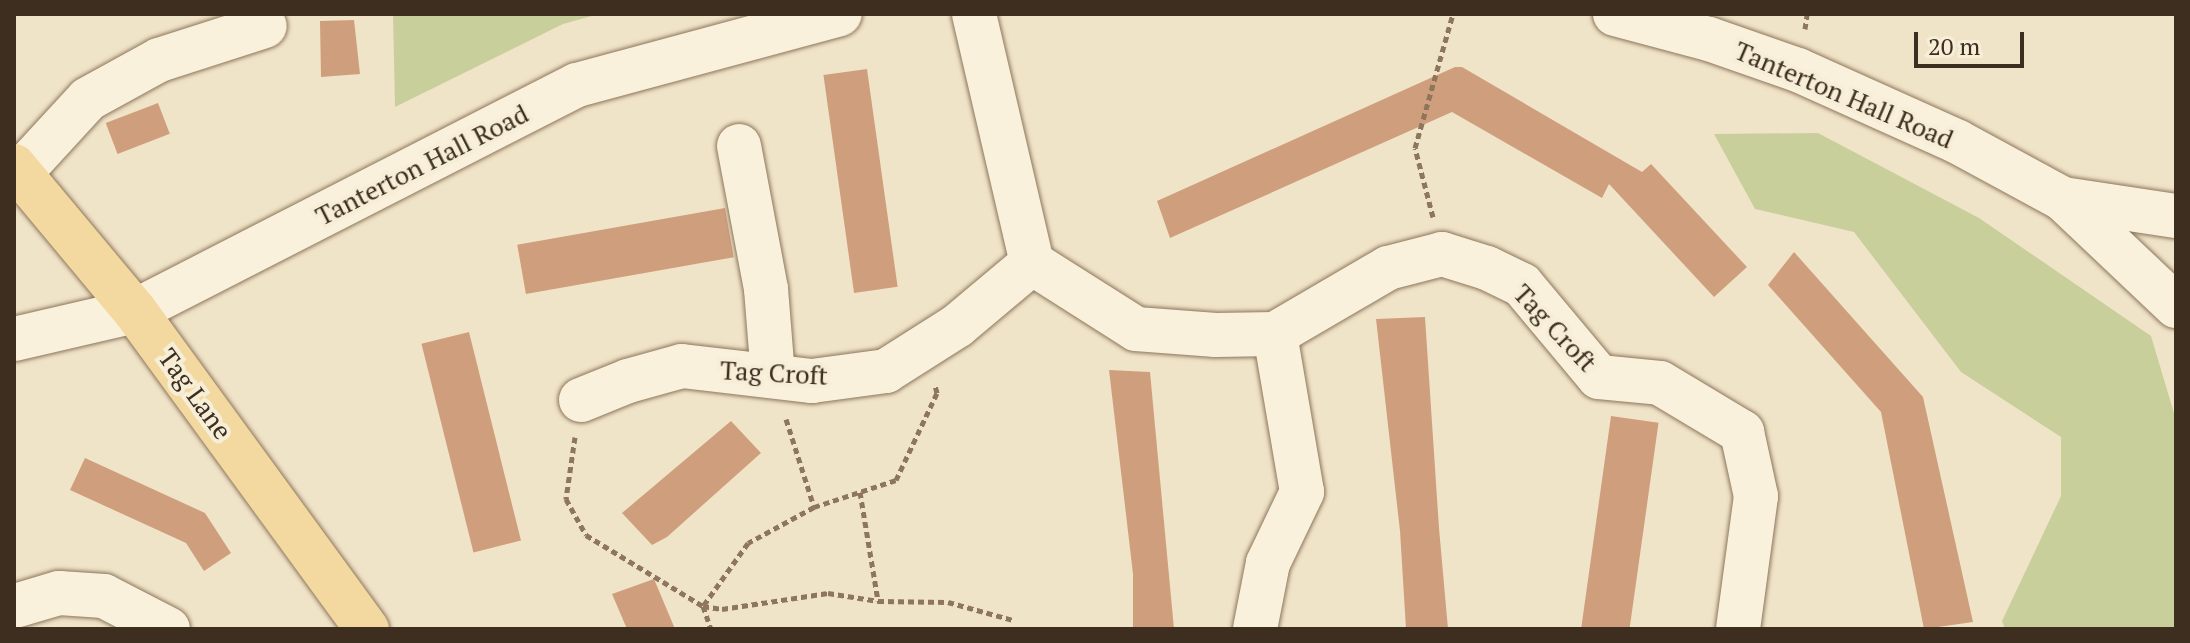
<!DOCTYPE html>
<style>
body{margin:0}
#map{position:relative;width:2190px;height:643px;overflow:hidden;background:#f0e4c8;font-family:"PT Serif",serif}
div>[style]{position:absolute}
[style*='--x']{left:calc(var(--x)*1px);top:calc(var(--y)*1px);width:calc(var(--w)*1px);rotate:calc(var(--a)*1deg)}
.green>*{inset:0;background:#c9cf9b}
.building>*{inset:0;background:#cf9f7d;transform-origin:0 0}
.path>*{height:5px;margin-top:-2.5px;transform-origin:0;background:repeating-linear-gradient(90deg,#8d765c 0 6px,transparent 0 10px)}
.roads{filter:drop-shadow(0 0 2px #8d765c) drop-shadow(0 0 2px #8d765c)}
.minor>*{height:44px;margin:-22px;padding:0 22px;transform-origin:22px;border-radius:22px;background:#faf1dc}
.major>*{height:44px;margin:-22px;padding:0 22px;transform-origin:22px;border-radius:22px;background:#f3d9a0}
span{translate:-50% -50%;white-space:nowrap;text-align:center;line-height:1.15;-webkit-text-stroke:8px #f7eed8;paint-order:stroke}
.street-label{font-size:26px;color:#3d2e20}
.frame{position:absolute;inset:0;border:16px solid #3d2e20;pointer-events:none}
.scale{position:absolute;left:1914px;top:32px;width:110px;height:36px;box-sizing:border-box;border:4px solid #3d2e20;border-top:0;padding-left:10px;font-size:24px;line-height:28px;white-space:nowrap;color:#3d2e20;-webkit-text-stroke:6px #f7eed8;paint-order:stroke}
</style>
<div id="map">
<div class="green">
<i style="clip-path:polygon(393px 14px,599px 14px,563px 24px,395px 107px)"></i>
<i style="clip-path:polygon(1818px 133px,1979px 218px,2151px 336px,2176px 420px,2176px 629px,2005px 629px,2002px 621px,2061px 496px,2061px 437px,1961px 372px,1854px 232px,1755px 209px,1714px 134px)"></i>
</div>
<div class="building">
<i style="clip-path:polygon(354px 20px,360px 74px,321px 77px,320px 21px)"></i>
<i style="clip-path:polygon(1455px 67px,1462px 67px,1642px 172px,1651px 164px,1747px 267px,1714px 297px,1609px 184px,1602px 198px,1452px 112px,1170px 238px,1157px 201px)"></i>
<i style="left:867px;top:69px;width:220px;height:44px;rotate:82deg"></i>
<i style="left:158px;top:103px;width:33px;height:56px;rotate:69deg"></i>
<i style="left:725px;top:208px;width:50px;height:211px;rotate:80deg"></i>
<i style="clip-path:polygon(1794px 252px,1923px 397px,1973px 622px,1924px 629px,1881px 412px,1768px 285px)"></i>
<i style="clip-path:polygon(1425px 317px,1439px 528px,1448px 629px,1406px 629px,1400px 531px,1376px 319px)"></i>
<i style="left:469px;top:332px;width:215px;height:49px;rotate:76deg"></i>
<i style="clip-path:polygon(1109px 370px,1150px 372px,1174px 629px,1133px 629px,1133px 574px)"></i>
<i style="left:1611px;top:416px;width:48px;height:214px;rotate:8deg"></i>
<i style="clip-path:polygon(731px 421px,761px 453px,667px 537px,652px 545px,622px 513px)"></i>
<i style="clip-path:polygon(85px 458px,205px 513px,231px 553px,204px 571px,186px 543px,70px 490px)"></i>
<i style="clip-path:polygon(654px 579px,675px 629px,627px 629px,612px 594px)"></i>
</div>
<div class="path">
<i style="--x:1805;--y:29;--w:15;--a:-82"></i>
<i style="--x:1433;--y:217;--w:71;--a:-104.6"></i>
<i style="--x:1415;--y:148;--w:139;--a:-74.2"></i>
<i style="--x:786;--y:419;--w:92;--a:72.3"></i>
<i style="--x:814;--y:507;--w:86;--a:-18.2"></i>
<i style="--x:896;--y:480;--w:96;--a:-64.8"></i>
<i style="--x:937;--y:393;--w:8;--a:-104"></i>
<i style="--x:575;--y:437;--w:63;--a:98.3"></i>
<i style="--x:566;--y:499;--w:41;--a:60.9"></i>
<i style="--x:586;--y:535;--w:137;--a:31.3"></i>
<i style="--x:703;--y:606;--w:24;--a:71"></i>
<i style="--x:860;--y:492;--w:110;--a:80.6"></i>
<i style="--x:814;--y:507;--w:75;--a:151.4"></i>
<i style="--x:748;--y:543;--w:77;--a:125.5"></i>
<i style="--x:703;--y:606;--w:19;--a:9"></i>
<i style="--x:722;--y:609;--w:107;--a:-8.6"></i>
<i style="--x:828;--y:593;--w:51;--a:9.1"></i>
<i style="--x:878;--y:601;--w:70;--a:0.8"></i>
<i style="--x:948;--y:602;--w:67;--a:15.5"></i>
</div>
<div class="roads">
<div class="minor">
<i style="--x:974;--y:14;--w:256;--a:76.9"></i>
<i style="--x:1615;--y:14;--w:97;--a:14.9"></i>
<i style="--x:1709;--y:39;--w:94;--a:19.2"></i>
<i style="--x:1798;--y:70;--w:175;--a:24.2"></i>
<i style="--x:1958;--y:142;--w:119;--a:28.5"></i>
<i style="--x:2063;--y:199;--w:156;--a:43.4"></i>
<i style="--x:739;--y:146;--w:146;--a:79.3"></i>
<i style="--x:766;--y:289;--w:87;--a:85.4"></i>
<i style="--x:20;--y:173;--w:100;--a:-47.4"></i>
<i style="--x:88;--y:99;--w:81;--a:-28.8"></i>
<i style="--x:159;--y:60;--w:111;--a:-17.8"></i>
<i style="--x:2063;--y:199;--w:114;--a:8.6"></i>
<i style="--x:14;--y:339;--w:124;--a:-13"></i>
<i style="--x:135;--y:311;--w:496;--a:-27.1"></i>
<i style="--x:577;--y:85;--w:272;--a:-15.1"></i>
<i style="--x:581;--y:400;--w:51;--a:-22"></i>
<i style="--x:628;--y:381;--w:56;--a:-15.5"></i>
<i style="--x:682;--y:366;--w:131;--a:6.6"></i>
<i style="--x:812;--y:381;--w:75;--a:-7.7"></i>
<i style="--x:886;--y:371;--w:84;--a:-32.4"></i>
<i style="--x:957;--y:326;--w:98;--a:-40"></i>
<i style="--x:1032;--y:263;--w:123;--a:32.4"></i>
<i style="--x:1136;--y:329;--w:80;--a:4.3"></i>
<i style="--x:1216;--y:335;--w:59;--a:-1"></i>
<i style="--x:1275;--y:334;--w:131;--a:-30.3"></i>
<i style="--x:1388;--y:268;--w:56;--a:-14.5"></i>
<i style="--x:1442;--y:254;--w:47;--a:17.3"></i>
<i style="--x:1487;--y:268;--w:39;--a:26"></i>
<i style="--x:1522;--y:285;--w:120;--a:50.1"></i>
<i style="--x:1599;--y:377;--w:61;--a:5.6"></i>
<i style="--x:1660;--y:383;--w:96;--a:30.9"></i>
<i style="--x:1742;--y:432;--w:66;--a:77.7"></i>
<i style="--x:1756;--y:496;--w:134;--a:97.7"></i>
<i style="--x:15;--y:606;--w:46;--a:-16.5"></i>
<i style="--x:59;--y:593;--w:45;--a:3.8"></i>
<i style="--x:104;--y:596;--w:72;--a:27.3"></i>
<i style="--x:1255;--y:629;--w:67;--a:-78.9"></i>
<i style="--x:1268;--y:563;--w:79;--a:-64.4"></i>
<i style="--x:1302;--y:492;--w:160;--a:-99.7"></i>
</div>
<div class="major">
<i style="--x:14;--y:166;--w:189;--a:50.2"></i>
<i style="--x:135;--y:311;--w:394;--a:53.9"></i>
</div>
</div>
<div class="street-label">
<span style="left:1844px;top:95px;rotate:23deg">Tanterton Hall Road</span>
<span style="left:422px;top:165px;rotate:-27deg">Tanterton Hall Road</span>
<span style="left:1555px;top:328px;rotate:47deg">Tag Croft</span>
<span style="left:774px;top:373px;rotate:3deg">Tag Croft</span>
<span style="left:195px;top:394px;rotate:54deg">Tag Lane</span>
</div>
<div class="frame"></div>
<div class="scale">20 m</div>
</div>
